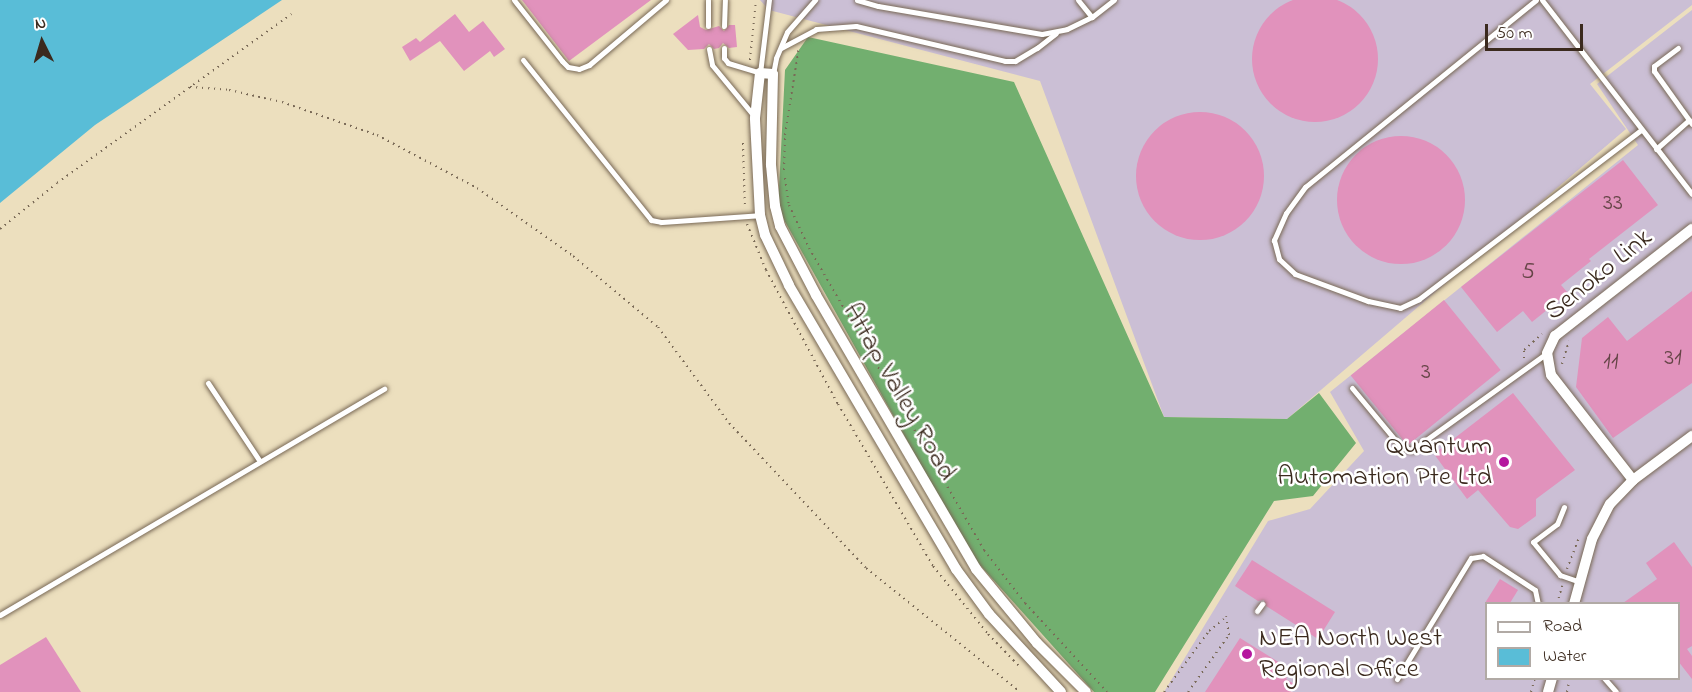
<!DOCTYPE html>
<style>
body{margin:0}
#map{position:relative;width:1692px;height:692px;overflow:hidden;background:#ecdfbe;font-family:"Indie Flower",sans-serif}
div>[style]{position:absolute}
[style*='--x']{left:calc(var(--x)*1px);top:calc(var(--y)*1px);width:calc(var(--w)*1px);rotate:calc(var(--a)*1deg)}
.industrial>*{inset:0;background:#cbbfd5}
.forest>*{inset:0;background:#72af6f}
.water>*{inset:0;background:#59bdd7}
.building>*{inset:0;background:#e192bc;transform-origin:0 0}
.round{border-radius:50%}
.path>*{height:2px;margin-top:-1px;transform-origin:0;background:repeating-linear-gradient(90deg,#796956 0 1.5px,transparent 0 6px)}
.roads{filter:drop-shadow(0 0 2px #796956) drop-shadow(0 0 2px #796956)}
.service>*{height:5px;margin:-2.5px;padding:0 2.5px;transform-origin:2.5px;border-radius:2.5px;background:#fff}
.minor>*{height:10px;margin:-5px;padding:0 5px;transform-origin:5px;border-radius:5px;background:#fff}
.dots>*{width:16px;height:16px;translate:-50% -50%;box-sizing:border-box;border:3px solid #fff;border-radius:50%}
span{translate:-50% -50%;white-space:nowrap;text-align:center;line-height:1.15;-webkit-text-stroke:5px #fff;paint-order:stroke}
.number-label{font-size:24px;color:#644446}
.number-label span{-webkit-text-stroke-width:0}
.street-label{font-size:27px;color:#3b2a1e}
.poi-label{font-size:27px;color:#3b2a1e}
.right{translate:-100% -50%;text-align:right}
.left{translate:0 -50%;text-align:left}
.legend{position:absolute;left:1485px;top:602px;width:195px;height:78px;box-sizing:border-box;background:#fff;border:2px solid #b1aaa5;margin:0;padding:8px 10px;list-style:none;font-size:18px;color:#3b2a1e}
.legend li{display:flex;align-items:center;gap:12px;height:30px}
.legend b{width:30px;border:2px solid #b1aaa5}
.north{position:absolute;left:12px;top:12px;width:60px;height:60px;-webkit-text-stroke:4px #fff;paint-order:stroke;rotate:355deg;font-size:16px;font-weight:700;line-height:24px;text-align:center;color:#3b2a1e}
.north::after{content:'';display:block;margin:auto;width:21px;height:27px;background:#3b2a1e;clip-path:polygon(50% 0,100% 100%,50% 72%,0 100%)}
.scale{position:absolute;left:1485px;top:24px;width:98px;height:27px;box-sizing:border-box;border:3px solid #3b2a1e;border-top:0;padding-left:8px;font-size:18px;line-height:21px;white-space:nowrap;color:#3b2a1e;-webkit-text-stroke:4px #fff;paint-order:stroke}
</style>
<div id="map">
<div class="industrial">
<i style="clip-path:polygon(760px 0,1692px 0,1692px 5px,1590px 84px,1626px 129px,1287px 419px,1164px 417px,1040px 81px,769px 10px)"></i>
<i style="clip-path:polygon(evenodd,1692px 10px,1692px 692px,1164px 692px,1268px 521px,1310px 509px,1364px 451px,1330px 392px,1638px 145px,1597px 84px,1692px 10px,1486px 604px,1678px 604px,1678px 678px,1486px 678px,1486px 604px)"></i>
</div>
<div class="forest">
<i style="clip-path:polygon(808px 37px,1014px 82px,1164px 417px,1287px 419px,1319px 393px,1356px 443px,1313px 496px,1274px 501px,1155px 692px,1094px 692px,971px 555px,778px 209px,785px 70px)"></i>
</div>
<div class="water">
<i style="clip-path:polygon(0 0,282px 0,95px 125px,0 203px)"></i>
</div>
<div class="building">
<i class="round" style="left:1252px;top:-4px;width:126px;height:126px"></i>
<i style="clip-path:polygon(522px 0,651px 0,569px 61px)"></i>
<i style="clip-path:polygon(455px 14px,469px 32px,483px 21px,505px 49px,494px 57px,490px 51px,464px 71px,440px 41px,410px 61px,402px 47px,416px 38px,420px 42px)"></i>
<i style="clip-path:polygon(698px 15px,700px 27px,706px 30px,719px 26px,724px 31px,729px 25px,735px 25px,737px 47px,729px 48px,723px 43px,719px 48px,714px 49px,709px 44px,704px 49px,688px 50px,673px 34px)"></i>
<i class="round" style="left:1136px;top:112px;width:128px;height:128px"></i>
<i class="round" style="left:1337px;top:136px;width:128px;height:128px"></i>
<i style="clip-path:polygon(1623px 160px,1658px 205px,1589px 259px,1591px 261px,1561px 285px,1568px 293px,1532px 322px,1523px 311px,1497px 332px,1461px 287px)"></i>
<i style="clip-path:polygon(1692px 291px,1692px 383px,1613px 438px,1576px 387px,1582px 338px,1608px 317px,1627px 341px)"></i>
<i style="left:1444px;top:300px;width:90px;height:120px;rotate:51deg"></i>
<i style="clip-path:polygon(1513px 393px,1575px 470px,1536px 499px,1536px 516px,1518px 529px,1510px 527px,1478px 490px,1467px 499px,1434px 454px)"></i>
<i style="clip-path:polygon(1674px 542px,1692px 567px,1692px 646px,1687px 649px,1692px 656px,1692px 679px,1678px 661px,1678px 603px,1623px 603px,1657px 579px,1646px 563px)"></i>
<i style="clip-path:polygon(1252px 560px,1335px 612px,1318px 639px,1266px 606px,1264px 600px,1258px 601px,1235px 586px)"></i>
<i style="clip-path:polygon(1500px 579px,1518px 590px,1510px 603px,1485px 603px)"></i>
<i style="clip-path:polygon(46px 637px,81px 692px,0 692px,0 665px)"></i>
<i style="clip-path:polygon(1240px 638px,1291px 670px,1286px 679px,1296px 685px,1291px 692px,1205px 692px)"></i>
</div>
<div class="path">
<i style="--x:750;--y:60;--w:60;--a:-84.3"></i>
<i style="--x:190;--y:87;--w:39;--a:4"></i>
<i style="--x:229;--y:90;--w:54;--a:12.8"></i>
<i style="--x:282;--y:102;--w:101;--a:19.2"></i>
<i style="--x:377;--y:135;--w:113;--a:27.9"></i>
<i style="--x:477;--y:188;--w:118;--a:35.3"></i>
<i style="--x:573;--y:256;--w:111;--a:39.9"></i>
<i style="--x:658;--y:327;--w:119;--a:53.5"></i>
<i style="--x:729;--y:423;--w:199;--a:46.6"></i>
<i style="--x:866;--y:568;--w:198;--a:38.8"></i>
<i style="--x:743;--y:143;--w:63;--a:88.2"></i>
<i style="--x:784;--y:170;--w:35;--a:-88"></i>
<i style="--x:785;--y:135;--w:89;--a:-81"></i>
<i style="--x:785;--y:178;--w:27;--a:82"></i>
<i style="--x:789;--y:205;--w:47;--a:65.1"></i>
<i style="--x:809;--y:248;--w:349;--a:59.9"></i>
<i style="--x:984;--y:550;--w:67;--a:52.3"></i>
<i style="--x:1025;--y:603;--w:121;--a:47.3"></i>
<i style="--x:747;--y:224;--w:50;--a:67.6"></i>
<i style="--x:766;--y:270;--w:152;--a:61.8"></i>
<i style="--x:838;--y:404;--w:188;--a:59.6"></i>
<i style="--x:933;--y:566;--w:87;--a:51"></i>
<i style="--x:988;--y:634;--w:45;--a:45.9"></i>
<i style="--x:0;--y:229;--w:73;--a:-38.9"></i>
<i style="--x:57;--y:183;--w:289;--a:-35.8"></i>
<i style="--x:1524;--y:358;--w:8;--a:-90"></i>
<i style="--x:1524;--y:350;--w:24;--a:-42"></i>
<i style="--x:1562;--y:364;--w:24;--a:-73"></i>
<i style="--x:1567;--y:569;--w:33;--a:-69"></i>
<i style="--x:1557;--y:604;--w:19;--a:-74"></i>
<i style="--x:1164;--y:692;--w:76;--a:-53.6"></i>
<i style="--x:1209;--y:631;--w:19;--a:-39"></i>
<i style="--x:1188;--y:692;--w:70;--a:-54.3"></i>
<i style="--x:1229;--y:635;--w:19;--a:-99"></i>
<i style="--x:1531;--y:692;--w:15;--a:-74"></i>
<i style="--x:1567;--y:692;--w:14;--a:-78"></i>
</div>
<div class="roads">
<div class="service">
<i style="--x:514;--y:0;--w:78;--a:51.8"></i>
<i style="--x:562;--y:61;--w:8;--a:45"></i>
<i style="--x:568;--y:67;--w:11;--a:10"></i>
<i style="--x:579;--y:69;--w:11;--a:-22"></i>
<i style="--x:589;--y:65;--w:101;--a:-40.2"></i>
<i style="--x:708;--y:0;--w:26;--a:90"></i>
<i style="--x:857;--y:0;--w:22;--a:16"></i>
<i style="--x:878;--y:6;--w:166;--a:9.7"></i>
<i style="--x:1042;--y:34;--w:25;--a:-11"></i>
<i style="--x:1067;--y:29;--w:28;--a:-26"></i>
<i style="--x:1092;--y:17;--w:28;--a:-38"></i>
<i style="--x:1078;--y:0;--w:22;--a:51"></i>
<i style="--x:1536;--y:0;--w:297;--a:141"></i>
<i style="--x:1305;--y:187;--w:32;--a:126"></i>
<i style="--x:1286;--y:213;--w:30;--a:114"></i>
<i style="--x:1274;--y:240;--w:20;--a:75"></i>
<i style="--x:1279;--y:259;--w:22;--a:43"></i>
<i style="--x:1295;--y:274;--w:78;--a:20.3"></i>
<i style="--x:1368;--y:301;--w:33;--a:12"></i>
<i style="--x:1400;--y:308;--w:21;--a:-25"></i>
<i style="--x:1419;--y:299;--w:279;--a:-37.3"></i>
<i style="--x:1542;--y:0;--w:245;--a:52.3"></i>
<i style="--x:724;--y:26;--w:26;--a:-88"></i>
<i style="--x:724;--y:48;--w:10;--a:90"></i>
<i style="--x:724;--y:58;--w:6;--a:51"></i>
<i style="--x:728;--y:63;--w:34;--a:17"></i>
<i style="--x:760;--y:73;--w:74;--a:-83"></i>
<i style="--x:781;--y:48;--w:40;--a:-28"></i>
<i style="--x:816;--y:29;--w:40;--a:-4.3"></i>
<i style="--x:856;--y:26;--w:153;--a:13.2"></i>
<i style="--x:1005;--y:61;--w:10;--a:0"></i>
<i style="--x:1015;--y:61;--w:26;--a:-31"></i>
<i style="--x:1037;--y:48;--w:24;--a:-38"></i>
<i style="--x:1678;--y:48;--w:30;--a:143"></i>
<i style="--x:1654;--y:66;--w:5;--a:90"></i>
<i style="--x:1654;--y:71;--w:65;--a:54.4"></i>
<i style="--x:709;--y:49;--w:16;--a:79"></i>
<i style="--x:712;--y:65;--w:66;--a:50.5"></i>
<i style="--x:523;--y:60;--w:205;--a:51.3"></i>
<i style="--x:651;--y:220;--w:10;--a:11"></i>
<i style="--x:661;--y:222;--w:99;--a:-4"></i>
<i style="--x:773;--y:74;--w:16;--a:-79"></i>
<i style="--x:776;--y:58;--w:28;--a:-67"></i>
<i style="--x:787;--y:32;--w:43;--a:-48.8"></i>
<i style="--x:1656;--y:149;--w:44;--a:-41.3"></i>
<i style="--x:208;--y:383;--w:92;--a:56.5"></i>
<i style="--x:1352;--y:388;--w:77;--a:50.3"></i>
<i style="--x:1401;--y:447;--w:11;--a:15"></i>
<i style="--x:1412;--y:450;--w:166;--a:-35.7"></i>
<i style="--x:1564;--y:507;--w:18;--a:112"></i>
<i style="--x:1557;--y:524;--w:30;--a:143"></i>
<i style="--x:1533;--y:542;--w:43;--a:50.7"></i>
<i style="--x:1560;--y:575;--w:21;--a:19"></i>
<i style="--x:1257;--y:611;--w:9;--a:-54"></i>
<i style="--x:0;--y:615;--w:446;--a:-30.5"></i>
<i style="--x:1604;--y:678;--w:18;--a:49"></i>
<i style="--x:1397;--y:679;--w:142;--a:-58.6"></i>
<i style="--x:1471;--y:558;--w:12;--a:-9"></i>
<i style="--x:1483;--y:556;--w:62;--a:33.2"></i>
<i style="--x:1535;--y:590;--w:14;--a:78"></i>
</div>
<div class="minor">
<i style="--x:1633;--y:480;--w:133;--a:-128"></i>
<i style="--x:1551;--y:375;--w:22;--a:-100"></i>
<i style="--x:1547;--y:353;--w:19;--a:-65"></i>
<i style="--x:1555;--y:336;--w:174;--a:-38"></i>
<i style="--x:1574;--y:604;--w:67;--a:-74.5"></i>
<i style="--x:1592;--y:539;--w:39;--a:-63"></i>
<i style="--x:1610;--y:504;--w:33;--a:-46"></i>
<i style="--x:1633;--y:480;--w:74;--a:-36.7"></i>
<i style="--x:1061;--y:692;--w:106;--a:-132.7"></i>
<i style="--x:989;--y:614;--w:56;--a:-126.3"></i>
<i style="--x:956;--y:569;--w:329;--a:-120.5"></i>
<i style="--x:789;--y:285;--w:55;--a:-115.6"></i>
<i style="--x:765;--y:235;--w:21;--a:-104"></i>
<i style="--x:760;--y:215;--w:97;--a:-93"></i>
<i style="--x:755;--y:118;--w:45;--a:-83.7"></i>
<i style="--x:760;--y:73;--w:13;--a:4"></i>
<i style="--x:773;--y:74;--w:91;--a:91.3"></i>
<i style="--x:771;--y:165;--w:41;--a:84.4"></i>
<i style="--x:775;--y:206;--w:21;--a:76"></i>
<i style="--x:780;--y:226;--w:78;--a:62.4"></i>
<i style="--x:816;--y:295;--w:317;--a:59.7"></i>
<i style="--x:976;--y:569;--w:96;--a:50.5"></i>
<i style="--x:1037;--y:643;--w:69;--a:45"></i>
<i style="--x:1548;--y:692;--w:15;--a:-74"></i>
</div>
</div>
<div class="dots">
<i style="left:1504px;top:462px;background:#b5179e"></i>
<i style="left:1247px;top:654px;background:#b5179e"></i>
</div>
<div class="number-label">
<span style="left:1613px;top:204px">33</span>
<span style="left:1528px;top:273px">5</span>
<span style="left:1673px;top:359px">31</span>
<span style="left:1611px;top:363px">11</span>
<span style="left:1426px;top:373px">3</span>
</div>
<div class="street-label">
<span style="left:1599px;top:275px;rotate:-39deg">Senoko Link</span>
<span style="left:899px;top:392px;rotate:60deg">Attap Valley Road</span>
</div>
<div class="poi-label">
<span class="right" style="left:1492px;top:462px">Quantum<br>Automation Pte Ltd</span>
<span class="left" style="left:1259px;top:654px">NEA North West<br>Regional Office</span>
</div>
<ul class="legend">
<li><b style="height:8px;background:#fff"></b>Road</li>
<li><b style="height:16px;background:#59bdd7"></b>Water</li>
</ul>
<div class="north">N</div>
<div class="scale">50 m</div>
</div>
